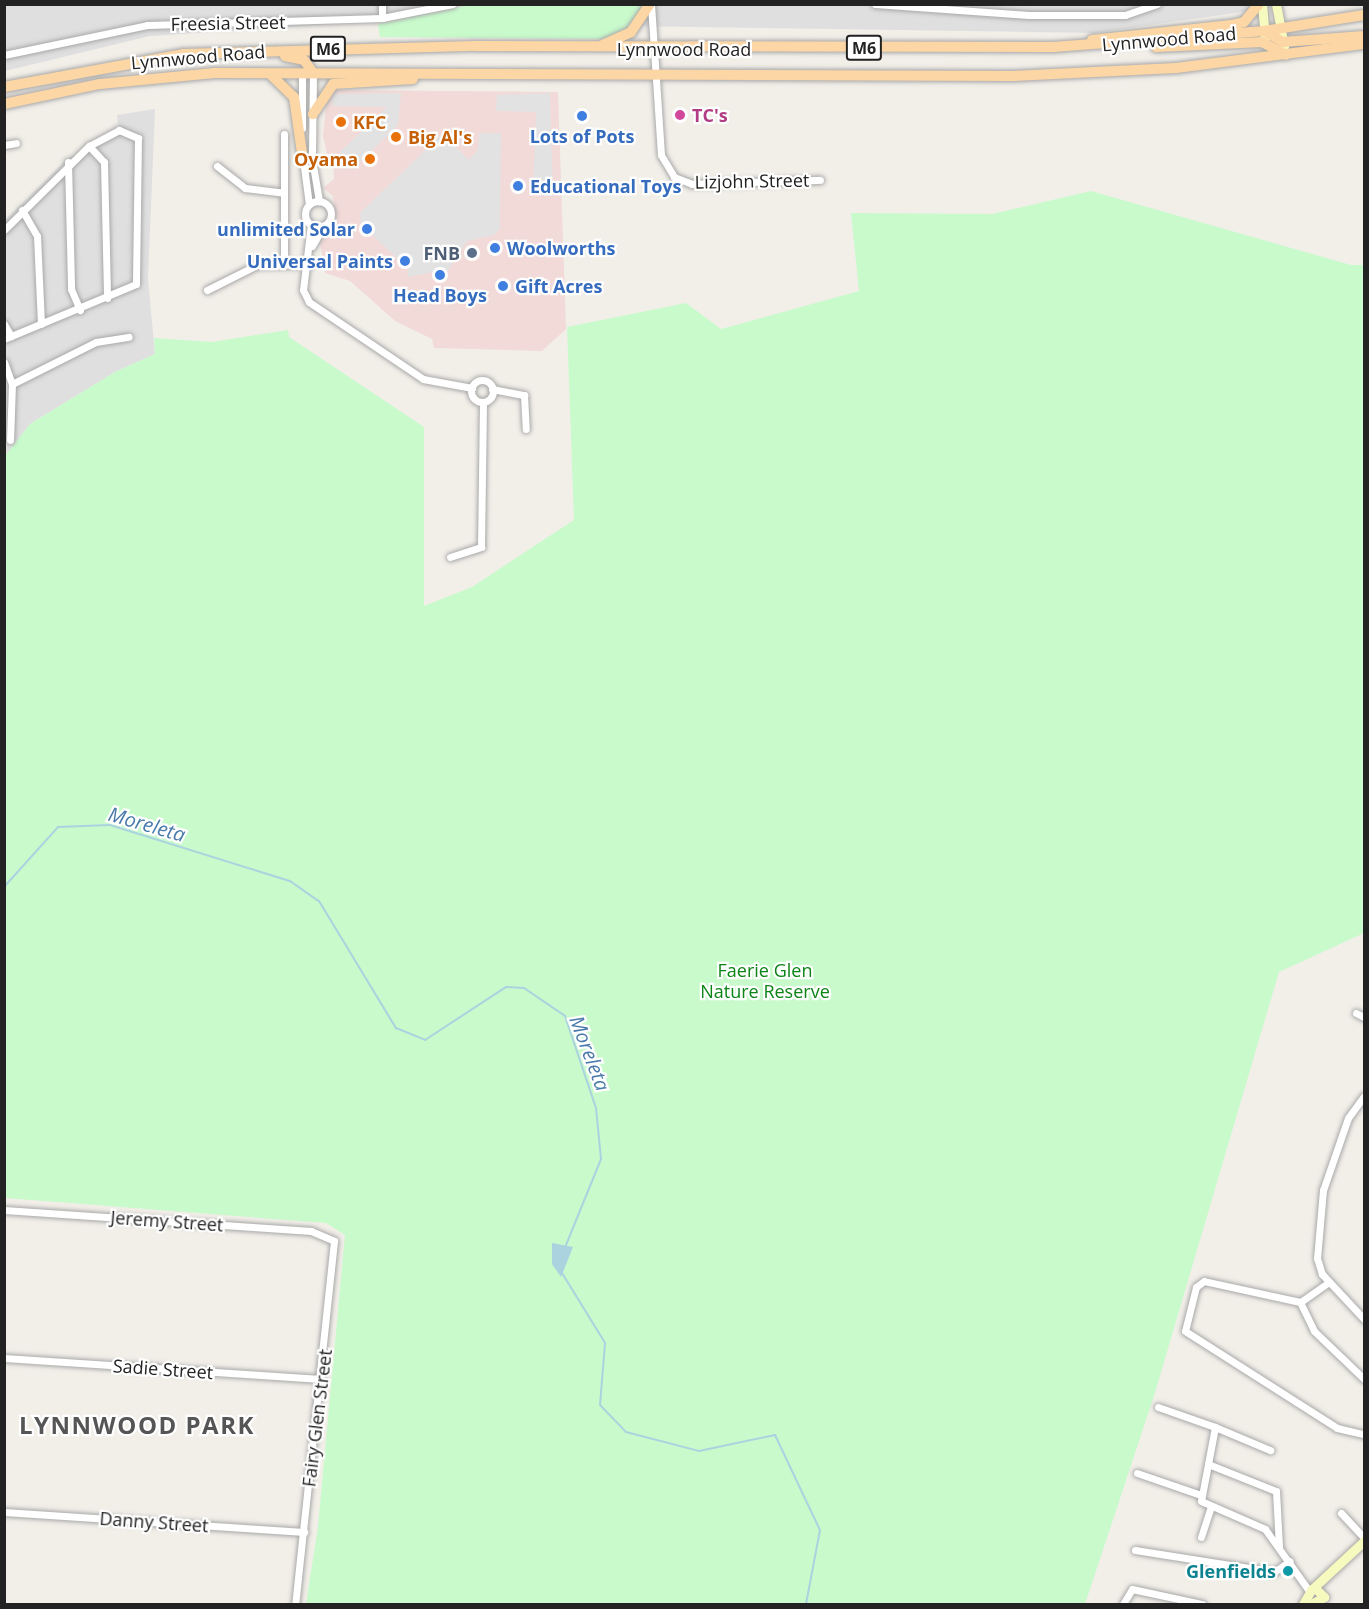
<!DOCTYPE html>
<style>
body{margin:0}
#map{position:relative;width:1369px;height:1609px;overflow:hidden;background:#f2efe9;font-family:"Open Sans",sans-serif}
div>[style]{position:absolute}
[style*='--x']{left:calc(var(--x)*1px);top:calc(var(--y)*1px);width:calc(var(--w)*1px);rotate:calc(var(--a)*1deg)}
.residential>*{inset:0;background:#e0dfdf}
.commercial>*{inset:0;background:#f2dad9}
.park>*{inset:0;background:#c8facc}
.parking>*{inset:0;background:#e2e2e2}
.water>*{inset:0;background:#aad3df}
.stream>*{height:2px;margin:-1px;padding:0 1px;transform-origin:1px;border-radius:1px;background:#aad3df}
.roads{filter:drop-shadow(0 0 2px #a9a9a9) drop-shadow(0 0 2px #a9a9a9)}
.street>*{height:7px;margin:-3.5px;padding:0 3.5px;transform-origin:3.5px;border-radius:3.5px;background:#fff}
.street>.ring{margin:-3.5px;padding:0;box-sizing:content-box;background:none;border:7px solid #fff;border-radius:50%}
.secondary>*{height:9px;margin:-4.5px;padding:0 4.5px;transform-origin:4.5px;border-radius:4.5px;background:#f7fabf}
.primary>*{height:10px;margin:-5px;padding:0 5px;transform-origin:5px;border-radius:5px;background:#fcd6a4}
.dots>*{width:16px;height:16px;translate:-50% -50%;box-sizing:border-box;border:3px solid #fff;border-radius:50%}
span{translate:-50% -50%;white-space:nowrap;text-align:center;line-height:1.15;-webkit-text-stroke:4.5px #fff;paint-order:stroke}
.shield-label span{padding:2px 4px;background:#fff;border:2px solid;border-radius:4px;-webkit-text-stroke-width:0}
.shield-label{font-size:16px;color:#222;font-weight:700}
.street-label{font-size:18px;color:#222}
.hotel-label{font-size:18px;color:#b23c85;font-weight:700}
.left{translate:0 -50%;text-align:left}
.food-label{font-size:18px;color:#c56008;font-weight:700}
.right{translate:-100% -50%;text-align:right}
.shop-label{font-size:18px;color:#366cbe;font-weight:700}
.service-label{font-size:18px;color:#4e5e75;font-weight:700}
.park-label{font-size:18px;color:#0c8416}
.culture-label{font-size:18px;color:#0d838f;font-weight:700}
.water-label{font-size:20px;color:#4a7aab;font-style:italic}
.district-label{font-size:24px;color:#555;font-weight:700;letter-spacing:1.5px}
.frame{position:absolute;inset:0;border:6px solid #222;pointer-events:none}
</style>
<div id="map">
<div class="residential">
<i style="clip-path:polygon(4px 5px,1291px 5px,1094px 33px,365px 22px,150px 36px,5px 71px)"></i>
<i style="clip-path:polygon(155px 109px,148px 279px,155px 354px,115px 372px,30px 424px,5px 457px,4px 221px,66px 160px,118px 127px,117px 115px)"></i>
</div>
<div class="commercial">
<i style="clip-path:polygon(335px 90px,558px 92px,566px 329px,542px 351px,434px 348px,432px 339px,395px 321px,350px 281px,325px 273px,320px 242px,336px 222px,333px 196px,323px 188px,334px 179px,333px 157px,327px 154px,323px 136px,327px 97px)"></i>
</div>
<div class="park">
<i style="clip-path:polygon(471px 5px,642px 5px,641px 15px,623px 33px,603px 39px,380px 37px,378px 24px)"></i>
<i style="clip-path:polygon(1091px 191px,1351px 265px,1364px 265px,1364px 933px,1279px 972px,1154px 1396px,1085px 1604px,306px 1604px,318px 1526px,345px 1235px,326px 1223px,5px 1198px,4px 457px,30px 424px,115px 372px,155px 354px,154px 338px,212px 342px,288px 330px,289px 337px,424px 427px,424px 606px,472px 587px,574px 520px,567px 327px,686px 303px,721px 329px,859px 291px,851px 213px,992px 214px)"></i>
</div>
<div class="parking">
<i style="clip-path:polygon(401px 93px,398px 125px,352px 170px,339px 153px,387px 107px,332px 106px,333px 94px)"></i>
<i style="clip-path:polygon(550px 93px,553px 196px,533px 195px,536px 112px,496px 111px,497px 95px)"></i>
<i style="clip-path:polygon(479px 133px,501px 133px,500px 228px,494px 235px,467px 241px,442px 280px,434px 272px,408px 277px,408px 269px,361px 224px,360px 213px,442px 134px,469px 160px,478px 149px)"></i>
</div>
<div class="water">
<i style="clip-path:polygon(552px 1243px,573px 1247px,561px 1277px,552px 1264px)"></i>
</div>
<div class="stream">
<i style="--x:4;--y:887;--w:81;--a:-48"></i>
<i style="--x:58;--y:827;--w:52;--a:-2.2"></i>
<i style="--x:110;--y:825;--w:189;--a:17.3"></i>
<i style="--x:290;--y:881;--w:35;--a:35"></i>
<i style="--x:319;--y:901;--w:149;--a:58.8"></i>
<i style="--x:396;--y:1028;--w:31;--a:22"></i>
<i style="--x:425;--y:1040;--w:97;--a:-33.2"></i>
<i style="--x:506;--y:987;--w:18;--a:3"></i>
<i style="--x:524;--y:988;--w:50;--a:34.3"></i>
<i style="--x:565;--y:1016;--w:97;--a:71.4"></i>
<i style="--x:596;--y:1108;--w:51;--a:84.4"></i>
<i style="--x:601;--y:1159;--w:93;--a:112.1"></i>
<i style="--x:562;--y:1273;--w:82;--a:58.4"></i>
<i style="--x:605;--y:1343;--w:62;--a:94.6"></i>
<i style="--x:600;--y:1405;--w:37;--a:46"></i>
<i style="--x:626;--y:1432;--w:75;--a:14.6"></i>
<i style="--x:699;--y:1451;--w:78;--a:-11.9"></i>
<i style="--x:775;--y:1435;--w:105;--a:64.7"></i>
<i style="--x:820;--y:1530;--w:75;--a:100.7"></i>
</div>
<div class="roads">
<div class="street">
<i style="--x:382;--y:4;--w:14;--a:90"></i>
<i style="--x:651;--y:4;--w:151;--a:86.2"></i>
<i style="--x:661;--y:155;--w:26;--a:59"></i>
<i style="--x:674;--y:177;--w:19;--a:21"></i>
<i style="--x:692;--y:184;--w:128;--a:-1.8"></i>
<i style="--x:875;--y:4;--w:154;--a:4.1"></i>
<i style="--x:1029;--y:15;--w:96;--a:0"></i>
<i style="--x:1125;--y:15;--w:34;--a:-19"></i>
<i style="--x:4;--y:55;--w:146;--a:-11.8"></i>
<i style="--x:147;--y:25;--w:235;--a:-1.7"></i>
<i style="--x:382;--y:18;--w:72;--a:-11.2"></i>
<i style="--x:302;--y:73;--w:55;--a:90"></i>
<i style="--x:313;--y:73;--w:86;--a:90.7"></i>
<i style="--x:312;--y:159;--w:43;--a:80.5"></i>
<i style="--x:284;--y:134;--w:130;--a:90"></i>
<i style="--x:4;--y:145;--w:12;--a:-9"></i>
<i style="--x:89;--y:146;--w:22;--a:47"></i>
<i style="--x:104;--y:162;--w:136;--a:88.7"></i>
<i style="--x:302;--y:151;--w:54;--a:82.6"></i>
<i style="--x:68;--y:162;--w:127;--a:88.6"></i>
<i style="--x:71;--y:289;--w:23;--a:67"></i>
<i style="--x:217;--y:166;--w:36;--a:38"></i>
<i style="--x:245;--y:188;--w:39;--a:7"></i>
<i class="ring" style="left:305px;top:201px;width:19px;height:19px"></i>
<i style="--x:22;--y:210;--w:30;--a:60"></i>
<i style="--x:37;--y:236;--w:88;--a:87.4"></i>
<i style="--x:311;--y:224;--w:66;--a:96.9"></i>
<i style="--x:303;--y:290;--w:13;--a:63"></i>
<i style="--x:309;--y:302;--w:138;--a:34"></i>
<i style="--x:423;--y:379;--w:50;--a:10.4"></i>
<i style="--x:4;--y:230;--w:120;--a:-44.7"></i>
<i style="--x:89;--y:146;--w:34;--a:-28"></i>
<i style="--x:119;--y:130;--w:21;--a:23"></i>
<i style="--x:138;--y:138;--w:146;--a:90.8"></i>
<i style="--x:136;--y:284;--w:143;--a:157.4"></i>
<i style="--x:312;--y:246;--w:24;--a:-60"></i>
<i style="--x:207;--y:290;--w:56;--a:-26.6"></i>
<i style="--x:257;--y:265;--w:53;--a:-1.1"></i>
<i style="--x:4;--y:324;--w:14;--a:60"></i>
<i style="--x:4;--y:362;--w:23;--a:70"></i>
<i style="--x:12;--y:384;--w:56;--a:92"></i>
<i class="ring" style="left:471px;top:380px;width:15px;height:15px"></i>
<i style="--x:12;--y:384;--w:94;--a:-26.6"></i>
<i style="--x:96;--y:342;--w:33;--a:-9"></i>
<i style="--x:492;--y:389;--w:33;--a:11"></i>
<i style="--x:524;--y:395;--w:34;--a:87"></i>
<i style="--x:450;--y:557;--w:33;--a:-18"></i>
<i style="--x:481;--y:547;--w:145;--a:-89.2"></i>
<i style="--x:1356;--y:1013;--w:9;--a:27"></i>
<i style="--x:1364;--y:1096;--w:27;--a:126"></i>
<i style="--x:1348;--y:1118;--w:76;--a:109.1"></i>
<i style="--x:1323;--y:1190;--w:68;--a:95"></i>
<i style="--x:1317;--y:1258;--w:17;--a:73"></i>
<i style="--x:1322;--y:1274;--w:62;--a:47"></i>
<i style="--x:4;--y:1210;--w:308;--a:3.9"></i>
<i style="--x:311;--y:1231;--w:25;--a:23"></i>
<i style="--x:334;--y:1241;--w:365;--a:96.1"></i>
<i style="--x:1329;--y:1282;--w:35;--a:145"></i>
<i style="--x:1300;--y:1302;--w:98;--a:-167.7"></i>
<i style="--x:1204;--y:1281;--w:10;--a:143"></i>
<i style="--x:1196;--y:1287;--w:45;--a:104"></i>
<i style="--x:1185;--y:1331;--w:180;--a:32.5"></i>
<i style="--x:1337;--y:1428;--w:28;--a:13"></i>
<i style="--x:1300;--y:1302;--w:32;--a:64"></i>
<i style="--x:1314;--y:1331;--w:69;--a:43.8"></i>
<i style="--x:4;--y:1358;--w:318;--a:3.8"></i>
<i style="--x:1158;--y:1407;--w:60;--a:19.3"></i>
<i style="--x:1215;--y:1427;--w:75;--a:100.7"></i>
<i style="--x:1201;--y:1501;--w:70;--a:23.6"></i>
<i style="--x:1265;--y:1529;--w:77;--a:54.5"></i>
<i style="--x:1215;--y:1427;--w:60;--a:22.7"></i>
<i style="--x:1208;--y:1464;--w:73;--a:21.7"></i>
<i style="--x:1276;--y:1491;--w:56;--a:86.9"></i>
<i style="--x:1137;--y:1473;--w:68;--a:19"></i>
<i style="--x:4;--y:1512;--w:301;--a:3.8"></i>
<i style="--x:1341;--y:1513;--w:34;--a:47"></i>
<i style="--x:1201;--y:1537;--w:32;--a:-72"></i>
<i style="--x:1135;--y:1550;--w:141;--a:9"></i>
<i style="--x:1274;--y:1572;--w:19;--a:-35"></i>
<i style="--x:1123;--y:1604;--w:17;--a:-59"></i>
<i style="--x:1132;--y:1589;--w:72;--a:12.1"></i>
</div>
<div class="secondary">
<i style="--x:1262;--y:4;--w:34;--a:85"></i>
<i style="--x:1276;--y:4;--w:43;--a:79.2"></i>
<i style="--x:1303;--y:1604;--w:16;--a:-60"></i>
<i style="--x:1311;--y:1590;--w:72;--a:-42.8"></i>
<i style="--x:1311;--y:1604;--w:15;--a:-28"></i>
<i style="--x:1324;--y:1597;--w:13;--a:-135"></i>
</div>
<div class="primary">
<i style="--x:1264;--y:31;--w:22;--a:30"></i>
<i style="--x:1283;--y:42;--w:81;--a:-4.2"></i>
<i style="--x:1092;--y:40;--w:140;--a:-6.2"></i>
<i style="--x:1231;--y:25;--w:13;--a:-13"></i>
<i style="--x:1244;--y:22;--w:23;--a:-50"></i>
<i style="--x:600;--y:46;--w:34;--a:-24"></i>
<i style="--x:631;--y:32;--w:34;--a:-56"></i>
<i style="--x:1156;--y:47;--w:106;--a:-2.7"></i>
<i style="--x:1262;--y:42;--w:27;--a:28"></i>
<i style="--x:285;--y:56;--w:19;--a:12"></i>
<i style="--x:304;--y:60;--w:16;--a:55"></i>
<i style="--x:272;--y:76;--w:30;--a:44"></i>
<i style="--x:294;--y:97;--w:57;--a:81.9"></i>
<i style="--x:4;--y:87;--w:183;--a:-10.4"></i>
<i style="--x:184;--y:54;--w:291;--a:-1.6"></i>
<i style="--x:475;--y:46;--w:578;--a:0.1"></i>
<i style="--x:1053;--y:47;--w:212;--a:-4.3"></i>
<i style="--x:1264;--y:31;--w:101;--a:-9.1"></i>
<i style="--x:4;--y:104;--w:98;--a:-11.8"></i>
<i style="--x:100;--y:84;--w:115;--a:-5.5"></i>
<i style="--x:214;--y:73;--w:799;--a:0.22"></i>
<i style="--x:1013;--y:76;--w:163;--a:-2.8"></i>
<i style="--x:1176;--y:68;--w:190;--a:-7.3"></i>
<i style="--x:313;--y:114;--w:36;--a:-56"></i>
<i style="--x:333;--y:84;--w:80;--a:-3.6"></i>
</div>
</div>
<div class="dots">
<i style="left:680px;top:115px;background:#d1479c"></i>
<i style="left:582px;top:116px;background:#3f7fe0"></i>
<i style="left:341px;top:122px;background:#e8710a"></i>
<i style="left:396px;top:137px;background:#e8710a"></i>
<i style="left:370px;top:159px;background:#e8710a"></i>
<i style="left:518px;top:186px;background:#3f7fe0"></i>
<i style="left:367px;top:229px;background:#3f7fe0"></i>
<i style="left:495px;top:248px;background:#3f7fe0"></i>
<i style="left:472px;top:253px;background:#5c6f8a"></i>
<i style="left:405px;top:261px;background:#3f7fe0"></i>
<i style="left:440px;top:275px;background:#3f7fe0"></i>
<i style="left:503px;top:286px;background:#3f7fe0"></i>
<i style="left:1288px;top:1571px;background:#0f9aa8"></i>
</div>
<div class="shield-label">
<span style="left:864px;top:48px">M6</span>
<span style="left:328px;top:49px">M6</span>
</div>
<div class="street-label">
<span style="left:228px;top:23px;rotate:-1deg">Freesia Street</span>
<span style="left:1169px;top:39px;rotate:-5deg">Lynnwood Road</span>
<span style="left:684px;top:49px">Lynnwood Road</span>
<span style="left:198px;top:57px;rotate:-5deg">Lynnwood Road</span>
<span style="left:752px;top:181px;rotate:-1deg">Lizjohn Street</span>
<span style="left:167px;top:1221px;rotate:4deg">Jeremy Street</span>
<span style="left:163px;top:1369px;rotate:4deg">Sadie Street</span>
<span style="left:317px;top:1418px;rotate:-83deg">Fairy Glen Street</span>
<span style="left:154px;top:1522px;rotate:4deg">Danny Street</span>
</div>
<div class="hotel-label">
<span class="left" style="left:692px;top:115px">TC's</span>
</div>
<div class="food-label">
<span class="left" style="left:353px;top:122px">KFC</span>
<span class="left" style="left:408px;top:137px">Big Al's</span>
<span class="right" style="left:358px;top:159px">Oyama</span>
</div>
<div class="shop-label">
<span style="left:582px;top:136px">Lots of Pots</span>
<span class="left" style="left:530px;top:186px">Educational Toys</span>
<span class="right" style="left:355px;top:229px">unlimited Solar</span>
<span class="left" style="left:507px;top:248px">Woolworths</span>
<span class="right" style="left:393px;top:261px">Universal Paints</span>
<span class="left" style="left:515px;top:286px">Gift Acres</span>
<span style="left:440px;top:295px">Head Boys</span>
</div>
<div class="service-label">
<span class="right" style="left:460px;top:253px">FNB</span>
</div>
<div class="park-label">
<span style="left:765px;top:981px">Faerie Glen<br>Nature Reserve</span>
</div>
<div class="culture-label">
<span class="right" style="left:1276px;top:1571px">Glenfields</span>
</div>
<div class="water-label">
<span style="left:147px;top:824px;rotate:16deg">Moreleta</span>
<span style="left:590px;top:1053px;rotate:69deg">Moreleta</span>
</div>
<div class="district-label">
<span style="left:137px;top:1425px">LYNNWOOD PARK</span>
</div>
<div class="frame"></div>
</div>
